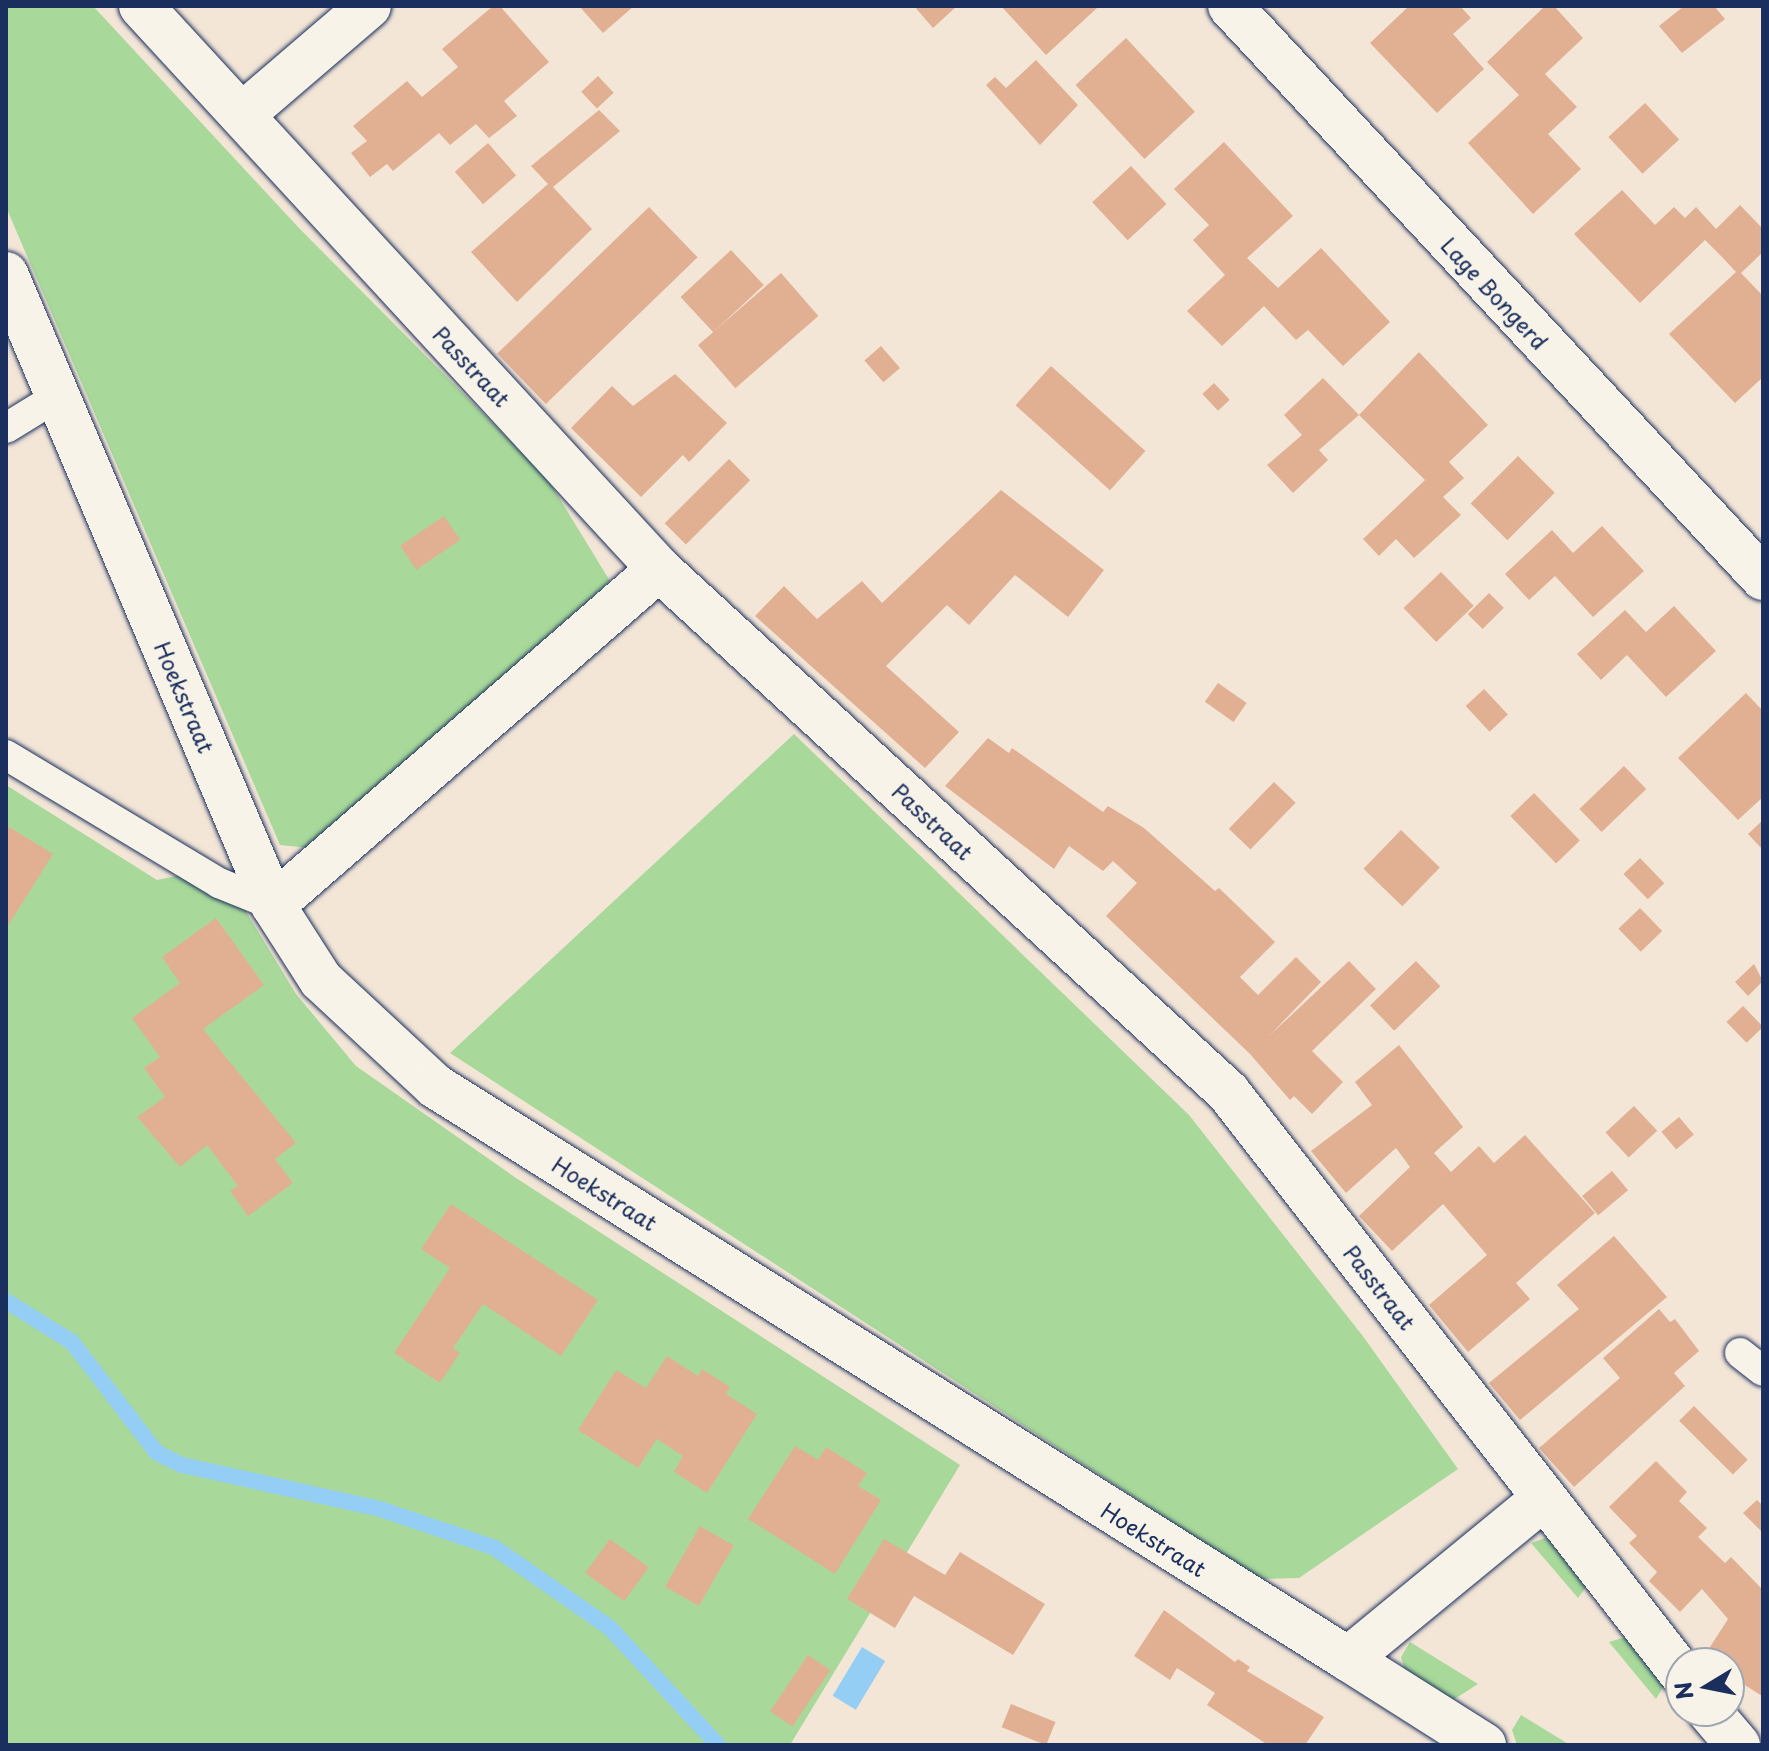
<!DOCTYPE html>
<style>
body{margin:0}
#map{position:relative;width:1769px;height:1751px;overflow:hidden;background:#f3e6d7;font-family:"Playpen Sans",sans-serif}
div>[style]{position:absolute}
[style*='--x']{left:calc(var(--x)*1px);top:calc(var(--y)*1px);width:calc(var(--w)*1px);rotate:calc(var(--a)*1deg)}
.green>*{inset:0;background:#a8d99a}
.water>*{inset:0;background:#94cef4;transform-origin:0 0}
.stream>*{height:16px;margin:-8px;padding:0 8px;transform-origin:8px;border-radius:8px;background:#94cef4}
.building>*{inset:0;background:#e1b093;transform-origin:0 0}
.roads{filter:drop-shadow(0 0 2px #1b2f5e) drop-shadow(0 0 2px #1b2f5e)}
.lane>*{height:30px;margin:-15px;padding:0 15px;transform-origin:15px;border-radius:15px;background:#f7f3e8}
.street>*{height:44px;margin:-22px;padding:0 22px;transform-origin:22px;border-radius:22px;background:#f7f3e8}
span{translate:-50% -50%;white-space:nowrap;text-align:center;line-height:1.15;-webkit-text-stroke:6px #f7f3e8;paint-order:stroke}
.street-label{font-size:22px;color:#1b2f5e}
.frame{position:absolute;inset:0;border:8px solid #1b2f5e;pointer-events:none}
.north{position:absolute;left:1665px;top:1647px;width:80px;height:80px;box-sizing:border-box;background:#f7f3e8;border:2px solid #9fa5b1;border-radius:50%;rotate:260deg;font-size:22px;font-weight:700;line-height:32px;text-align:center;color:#1b2f5e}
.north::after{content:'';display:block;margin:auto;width:28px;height:36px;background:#1b2f5e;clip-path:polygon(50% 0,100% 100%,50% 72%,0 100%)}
</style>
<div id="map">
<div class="green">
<i style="clip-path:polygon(6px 6px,93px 6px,298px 227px,547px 478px,610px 581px,309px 848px,280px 845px,6px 207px)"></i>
<i style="clip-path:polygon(794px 734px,1189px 1115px,1362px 1335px,1458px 1469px,1299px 1578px,1260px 1579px,450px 1053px)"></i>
<i style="clip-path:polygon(6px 785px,157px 880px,219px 867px,296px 994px,356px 1066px,516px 1178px,960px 1465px,790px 1745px,6px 1745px)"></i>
<i style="clip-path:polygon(1551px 1536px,1587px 1586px,1578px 1598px,1531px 1543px)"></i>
<i style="clip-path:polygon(1629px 1636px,1664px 1686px,1656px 1699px,1609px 1642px)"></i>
<i style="clip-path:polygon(1410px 1642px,1478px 1684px,1453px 1700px,1406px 1674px,1401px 1657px)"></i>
<i style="clip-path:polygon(1521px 1715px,1570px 1745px,1517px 1745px,1512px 1730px)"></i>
</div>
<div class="water">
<i style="left:862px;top:1647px;width:27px;height:57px;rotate:31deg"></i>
</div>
<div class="stream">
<i style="--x:6;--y:1301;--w:78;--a:31.8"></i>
<i style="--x:72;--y:1342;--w:138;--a:52.6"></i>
<i style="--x:156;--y:1452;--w:29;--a:27"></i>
<i style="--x:182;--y:1465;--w:203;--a:12.5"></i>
<i style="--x:380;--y:1509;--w:121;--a:18.7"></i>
<i style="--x:495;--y:1548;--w:140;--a:34.8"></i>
<i style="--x:610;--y:1628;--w:159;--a:47.3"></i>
</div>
<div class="building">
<i style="clip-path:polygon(493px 6px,500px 6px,549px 62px,504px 101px,517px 116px,489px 138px,476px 124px,450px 145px,439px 133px,393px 171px,387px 164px,370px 177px,351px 153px,367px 141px,353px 126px,407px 81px,422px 97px,458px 67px,442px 49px)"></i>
<i style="clip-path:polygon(579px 6px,634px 6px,603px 33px)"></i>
<i style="clip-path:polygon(914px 6px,957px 6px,933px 28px)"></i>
<i style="clip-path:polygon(1001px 6px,1095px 6px,1097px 8px,1046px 55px)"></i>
<i style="clip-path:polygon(1409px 6px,1460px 6px,1471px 18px,1453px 34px,1484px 69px,1437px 113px,1370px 43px)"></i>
<i style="clip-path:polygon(1545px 6px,1554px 6px,1583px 38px,1545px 74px,1577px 107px,1548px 134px,1581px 169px,1533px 214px,1468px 143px,1519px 95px,1487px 62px)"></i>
<i style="clip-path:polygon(1684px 6px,1714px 6px,1725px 19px,1682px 53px,1659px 26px)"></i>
<i style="left:1126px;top:38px;width:101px;height:69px;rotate:47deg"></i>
<i style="clip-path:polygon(1036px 60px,1078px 105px,1040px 145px,986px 85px,995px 77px,1006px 88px)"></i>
<i style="left:598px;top:76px;width:23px;height:23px;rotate:47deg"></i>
<i style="left:1645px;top:103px;width:50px;height:50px;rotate:47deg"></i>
<i style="clip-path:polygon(599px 110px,620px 131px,553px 187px,592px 229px,517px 302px,471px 252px,548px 184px,531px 166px)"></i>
<i style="clip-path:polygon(1224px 142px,1293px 216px,1247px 258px,1278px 288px,1321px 248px,1390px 322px,1343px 366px,1308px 330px,1296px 340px,1264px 306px,1222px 346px,1187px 311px,1225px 275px,1193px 240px,1209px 225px,1174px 189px)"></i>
<i style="left:488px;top:143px;width:43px;height:44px;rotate:49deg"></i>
<i style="left:1131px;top:166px;width:52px;height:53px;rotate:47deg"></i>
<i style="clip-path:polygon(1622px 190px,1655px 225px,1674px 207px,1685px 218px,1696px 207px,1716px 229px,1740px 205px,1763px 229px,1763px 252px,1741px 273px,1763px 296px,1763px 377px,1735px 403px,1669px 334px,1736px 272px,1723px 258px,1705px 240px,1640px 303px,1574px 234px)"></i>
<i style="left:649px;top:207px;width:70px;height:211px;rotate:46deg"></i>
<i style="left:731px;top:250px;width:48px;height:69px;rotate:47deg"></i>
<i style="left:781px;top:273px;width:57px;height:110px;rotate:49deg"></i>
<i style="left:881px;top:346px;width:29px;height:22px;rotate:49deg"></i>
<i style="clip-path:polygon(1419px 352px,1488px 425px,1449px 462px,1464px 478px,1443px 497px,1461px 515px,1414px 558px,1396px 539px,1379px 556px,1363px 539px,1425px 480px,1359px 415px,1319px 450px,1328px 460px,1293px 493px,1267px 465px,1302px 435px,1284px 415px,1323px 378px,1359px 415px)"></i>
<i style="left:1051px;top:366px;width:127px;height:53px;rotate:42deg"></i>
<i style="clip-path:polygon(675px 374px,727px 423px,689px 462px,683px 455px,641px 497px,571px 428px,612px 386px,633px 406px)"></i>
<i style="left:1214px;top:383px;width:23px;height:16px;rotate:47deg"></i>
<i style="left:1518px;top:456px;width:52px;height:67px;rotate:45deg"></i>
<i style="left:729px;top:459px;width:30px;height:91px;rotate:45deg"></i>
<i style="clip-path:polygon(1001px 490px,1104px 570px,1068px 617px,1015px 575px,969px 625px,947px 605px,886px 666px,959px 732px,925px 768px,755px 616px,784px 586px,817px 619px,862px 581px,882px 603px)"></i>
<i style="left:444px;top:516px;width:29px;height:53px;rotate:56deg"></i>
<i style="clip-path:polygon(1602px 526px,1644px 571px,1593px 617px,1555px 576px,1529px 600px,1505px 574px,1552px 530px,1573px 553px)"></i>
<i style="left:1441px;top:572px;width:47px;height:52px;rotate:46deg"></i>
<i style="left:1489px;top:593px;width:21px;height:30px;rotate:45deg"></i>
<i style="clip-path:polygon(1674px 606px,1716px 651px,1666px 697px,1627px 655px,1601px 680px,1577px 654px,1625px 610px,1646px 632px)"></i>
<i style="left:1218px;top:683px;width:35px;height:23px;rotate:35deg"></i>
<i style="left:1484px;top:689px;width:35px;height:25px;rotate:47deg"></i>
<i style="clip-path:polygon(1746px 693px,1763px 711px,1763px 797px,1738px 820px,1678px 758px)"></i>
<i style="clip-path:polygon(988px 738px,1009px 753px,1012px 748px,1103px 812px,1108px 806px,1144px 828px,1215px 891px,1219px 888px,1275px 942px,1240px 977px,1258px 995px,1296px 957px,1321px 982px,1268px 1037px,1349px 961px,1376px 989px,1312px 1051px,1343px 1082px,1312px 1114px,1294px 1096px,1290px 1100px,1250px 1054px,1106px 916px,1137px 883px,1113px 861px,1103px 871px,1069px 846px,1054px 869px,945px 786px)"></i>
<i style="left:1624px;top:766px;width:32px;height:62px;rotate:46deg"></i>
<i style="left:1274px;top:782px;width:30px;height:65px;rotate:44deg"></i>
<i style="left:1534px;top:793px;width:66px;height:33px;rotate:46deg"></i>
<i style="clip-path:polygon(1763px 820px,1763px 850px,1748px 834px)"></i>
<i style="clip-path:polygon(6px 825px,53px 854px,6px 929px)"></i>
<i style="left:1401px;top:830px;width:54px;height:54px;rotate:44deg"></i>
<i style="left:1640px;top:858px;width:35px;height:23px;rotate:46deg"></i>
<i style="left:1640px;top:908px;width:32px;height:30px;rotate:46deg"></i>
<i style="clip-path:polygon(216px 918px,264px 985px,203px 1029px,296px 1143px,275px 1159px,293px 1183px,248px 1216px,230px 1191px,238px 1186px,207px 1145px,180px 1167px,137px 1117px,165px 1097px,144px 1068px,160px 1057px,132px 1018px,180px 983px,162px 957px)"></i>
<i style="left:1416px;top:961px;width:35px;height:64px;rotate:46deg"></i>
<i style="clip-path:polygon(1754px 964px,1763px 981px,1748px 996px,1735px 982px)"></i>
<i style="left:1743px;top:1006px;width:29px;height:23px;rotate:46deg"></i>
<i style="clip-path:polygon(1399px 1045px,1463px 1127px,1434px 1153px,1451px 1172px,1479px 1146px,1494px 1163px,1525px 1135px,1595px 1213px,1516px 1283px,1530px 1299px,1468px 1352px,1429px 1305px,1487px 1255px,1443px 1204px,1392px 1251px,1359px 1216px,1410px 1167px,1396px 1148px,1346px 1193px,1311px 1151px,1372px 1105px,1355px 1082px)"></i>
<i style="left:1634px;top:1106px;width:34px;height:39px;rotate:47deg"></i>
<i style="left:1679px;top:1117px;width:23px;height:23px;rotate:50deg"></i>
<i style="left:1612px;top:1171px;width:25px;height:39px;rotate:50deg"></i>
<i style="clip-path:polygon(451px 1204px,598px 1300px,561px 1356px,483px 1304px,453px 1348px,460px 1353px,440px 1383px,394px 1353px,450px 1268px,421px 1249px)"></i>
<i style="clip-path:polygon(1614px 1236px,1667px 1297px,1520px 1420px,1489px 1383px,1579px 1309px,1557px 1285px)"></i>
<i style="clip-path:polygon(1659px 1309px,1670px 1322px,1675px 1319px,1699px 1351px,1674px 1373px,1685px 1386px,1574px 1487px,1539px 1448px,1620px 1378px,1603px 1358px)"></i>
<i style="clip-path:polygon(667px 1356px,698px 1376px,702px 1369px,730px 1387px,726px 1394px,757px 1414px,707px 1493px,674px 1472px,683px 1456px,657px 1439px,638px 1468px,578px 1430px,616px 1370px,646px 1388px)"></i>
<i style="left:1694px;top:1406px;width:76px;height:21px;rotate:45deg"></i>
<i style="clip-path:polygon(795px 1446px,818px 1460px,826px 1447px,867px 1473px,858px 1486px,881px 1500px,835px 1574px,748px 1519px)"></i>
<i style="clip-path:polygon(1656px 1461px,1687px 1492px,1679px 1501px,1707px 1528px,1698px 1537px,1725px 1563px,1731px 1557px,1763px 1590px,1762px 1696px,1729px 1675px,1729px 1663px,1703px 1658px,1728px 1619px,1702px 1589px,1680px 1612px,1649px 1581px,1657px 1572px,1629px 1543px,1637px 1536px,1609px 1507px)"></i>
<i style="clip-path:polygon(1757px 1500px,1763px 1506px,1761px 1531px,1743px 1513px)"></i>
<i style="left:700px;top:1526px;width:39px;height:70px;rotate:30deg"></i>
<i style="left:610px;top:1539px;width:48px;height:42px;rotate:36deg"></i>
<i style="clip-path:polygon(884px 1539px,945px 1575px,960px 1552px,1045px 1604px,1013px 1655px,914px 1596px,895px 1628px,847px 1599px)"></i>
<i style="clip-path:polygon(1164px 1610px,1235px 1662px,1238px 1659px,1250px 1667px,1247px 1671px,1324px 1717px,1305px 1745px,1268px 1745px,1207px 1705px,1215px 1693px,1177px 1668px,1170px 1680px,1134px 1656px)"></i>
<i style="left:808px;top:1655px;width:27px;height:68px;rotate:34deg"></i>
<i style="left:1011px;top:1704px;width:48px;height:25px;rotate:22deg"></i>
</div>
<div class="roads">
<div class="lane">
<i style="--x:6;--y:428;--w:61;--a:-31.6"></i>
<i style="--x:6;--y:755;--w:249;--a:31"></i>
<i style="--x:219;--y:883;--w:58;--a:22.2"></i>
<i style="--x:1740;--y:1353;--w:29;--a:38"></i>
</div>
<div class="street">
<i style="--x:141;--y:6;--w:765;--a:47.38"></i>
<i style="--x:659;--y:569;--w:773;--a:42.59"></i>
<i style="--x:1228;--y:1092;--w:737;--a:52.06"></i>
<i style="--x:1230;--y:6;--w:782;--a:47.02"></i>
<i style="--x:242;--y:115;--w:167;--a:-40.6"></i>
<i style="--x:6;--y:274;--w:685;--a:67.06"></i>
<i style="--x:273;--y:905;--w:89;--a:57.4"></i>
<i style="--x:321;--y:980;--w:156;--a:42.9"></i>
<i style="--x:435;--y:1086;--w:1078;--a:32.11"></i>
<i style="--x:1348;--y:1659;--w:254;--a:-39.4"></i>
<i style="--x:273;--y:905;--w:512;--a:-41.04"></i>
<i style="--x:1348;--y:1659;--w:161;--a:32.3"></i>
<i style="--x:1709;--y:1711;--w:45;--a:49.5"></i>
</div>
</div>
<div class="street-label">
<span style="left:1495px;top:293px;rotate:47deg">Lage Bongerd</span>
<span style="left:472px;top:366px;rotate:47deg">Passtraat</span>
<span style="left:185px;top:697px;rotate:67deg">Hoekstraat</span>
<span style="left:933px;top:821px;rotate:43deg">Passtraat</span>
<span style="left:605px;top:1193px;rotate:32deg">Hoekstraat</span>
<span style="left:1380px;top:1287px;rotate:52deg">Passtraat</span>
<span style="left:1154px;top:1539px;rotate:32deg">Hoekstraat</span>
</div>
<div class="frame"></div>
<div class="north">N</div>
</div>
